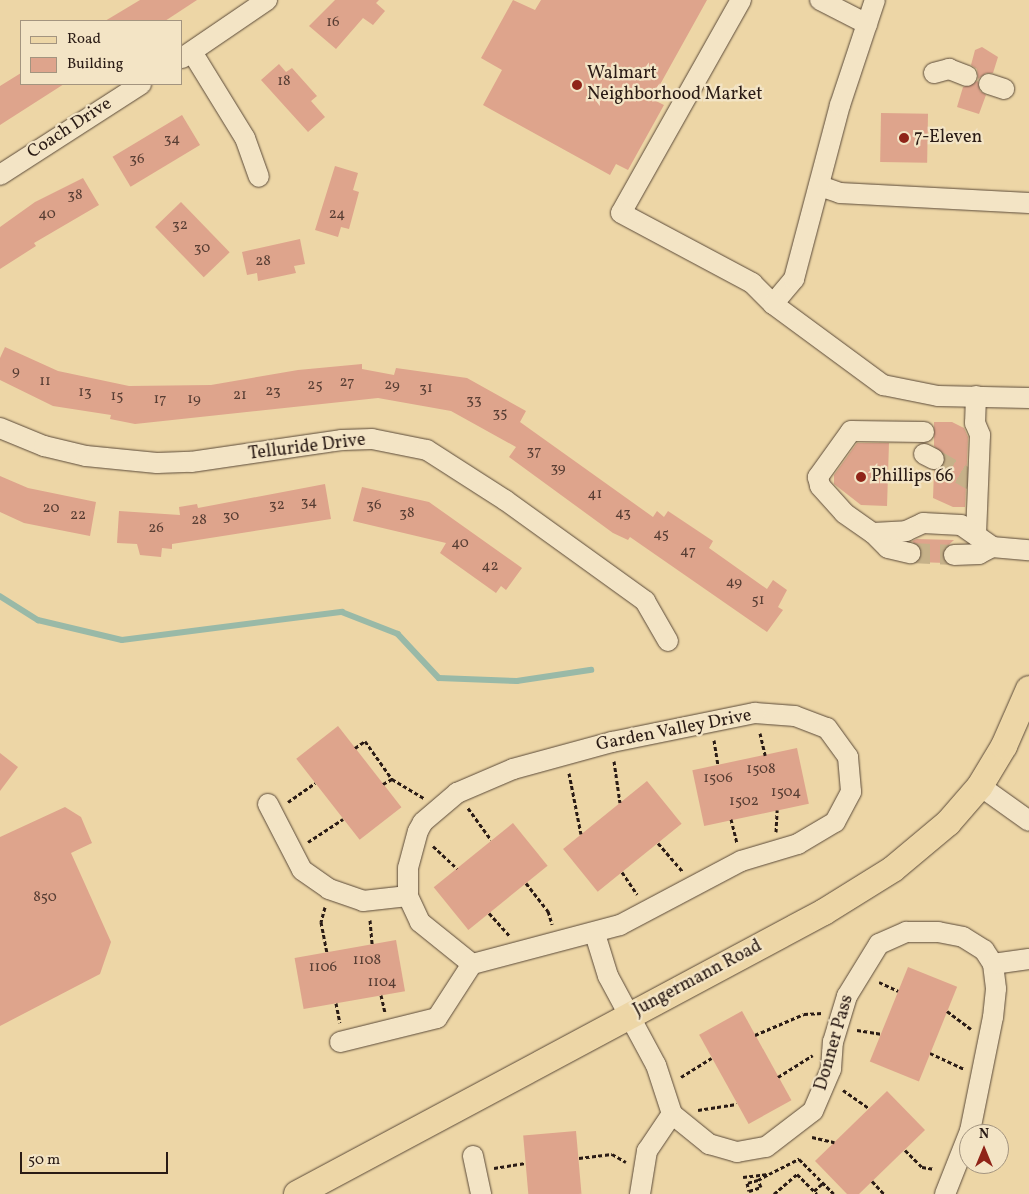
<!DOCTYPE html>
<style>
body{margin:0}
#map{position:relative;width:1029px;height:1194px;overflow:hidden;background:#edd6a6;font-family:Vollkorn,serif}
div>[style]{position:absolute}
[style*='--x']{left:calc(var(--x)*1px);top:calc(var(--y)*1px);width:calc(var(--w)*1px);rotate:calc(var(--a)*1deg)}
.stream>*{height:5.5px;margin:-2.75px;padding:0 2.75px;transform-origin:2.75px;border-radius:2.75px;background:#99b9a7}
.building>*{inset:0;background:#dea48c;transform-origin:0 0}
.minor-tunnel>*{height:20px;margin-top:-10px;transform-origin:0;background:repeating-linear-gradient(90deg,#c6b189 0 20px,transparent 0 30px)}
.path>*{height:3px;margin-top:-1.5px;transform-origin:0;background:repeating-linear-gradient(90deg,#2a1b15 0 4px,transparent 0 6.5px)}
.roads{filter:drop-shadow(0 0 1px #5b4a39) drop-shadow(0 0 1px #5b4a39)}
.minor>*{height:20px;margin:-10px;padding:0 10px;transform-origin:10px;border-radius:10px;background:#f3e4c5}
.major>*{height:26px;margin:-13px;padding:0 13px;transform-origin:13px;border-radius:13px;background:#edd6a6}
.dots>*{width:14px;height:14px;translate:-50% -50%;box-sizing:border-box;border:2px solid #f3e4c5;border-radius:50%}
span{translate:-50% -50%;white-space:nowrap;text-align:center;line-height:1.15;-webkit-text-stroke:4.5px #f3e4c5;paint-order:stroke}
.number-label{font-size:15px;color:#573d33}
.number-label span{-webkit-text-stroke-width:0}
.poi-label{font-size:18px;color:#2a1b15}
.left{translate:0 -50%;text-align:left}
.street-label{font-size:18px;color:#2a1b15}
.legend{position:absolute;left:20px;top:20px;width:162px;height:65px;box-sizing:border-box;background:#f3e4c5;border:1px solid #a3947f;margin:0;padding:6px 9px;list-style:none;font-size:15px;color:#2a1b15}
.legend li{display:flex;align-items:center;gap:10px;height:25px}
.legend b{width:25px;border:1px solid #a3947f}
.north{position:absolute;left:959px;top:1124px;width:50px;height:50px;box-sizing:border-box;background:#f3e4c5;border:1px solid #a3947f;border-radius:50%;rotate:0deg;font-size:14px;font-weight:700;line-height:20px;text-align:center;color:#2a1b15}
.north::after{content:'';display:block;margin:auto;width:18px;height:22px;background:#8f2418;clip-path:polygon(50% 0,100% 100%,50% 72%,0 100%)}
.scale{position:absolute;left:20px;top:1152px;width:148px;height:22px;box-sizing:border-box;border:2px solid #2a1b15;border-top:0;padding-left:6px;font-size:15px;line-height:18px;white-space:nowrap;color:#2a1b15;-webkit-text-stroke:4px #f3e4c5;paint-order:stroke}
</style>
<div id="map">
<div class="stream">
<i style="--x:0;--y:596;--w:45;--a:32.3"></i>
<i style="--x:38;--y:620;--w:86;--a:13.4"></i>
<i style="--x:122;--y:640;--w:222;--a:-7.3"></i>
<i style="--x:342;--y:612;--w:60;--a:21.4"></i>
<i style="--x:398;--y:634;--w:60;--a:47"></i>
<i style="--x:439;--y:678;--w:78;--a:2.2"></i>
<i style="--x:517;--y:681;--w:75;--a:-8.5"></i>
</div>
<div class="building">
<i style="clip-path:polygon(140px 0,197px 0,165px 21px,105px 21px)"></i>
<i style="clip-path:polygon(335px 0,379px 0,376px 3px,385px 11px,373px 25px,363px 18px,336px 49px,309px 26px)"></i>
<i style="clip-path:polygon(513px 0,535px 10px,541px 0,707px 0,652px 99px,664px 105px,628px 170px,616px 164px,610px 175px,483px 105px,502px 70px,481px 58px)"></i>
<i style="clip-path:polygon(982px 47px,998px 57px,993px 73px,986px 73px,978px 79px,977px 69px,971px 65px,975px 50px)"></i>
<i style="clip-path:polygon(279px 64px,286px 72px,292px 68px,317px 96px,311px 101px,325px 117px,308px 132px,261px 80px)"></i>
<i style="clip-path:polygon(21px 73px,21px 84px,64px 84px,0 125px,0 86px)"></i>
<i style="clip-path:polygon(978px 81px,980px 91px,986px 95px,979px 114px,957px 107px,963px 87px)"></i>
<i style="left:881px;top:113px;width:47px;height:49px;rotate:1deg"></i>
<i style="left:182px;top:115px;width:35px;height:81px;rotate:59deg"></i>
<i style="clip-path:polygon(335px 166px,358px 173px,353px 190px,359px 192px,349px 229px,341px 227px,338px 237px,315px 230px)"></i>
<i style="clip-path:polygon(83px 178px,99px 205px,34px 243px,36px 246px,0 269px,0 227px,35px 202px)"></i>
<i style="left:181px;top:202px;width:70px;height:36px;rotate:46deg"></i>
<i style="clip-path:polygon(300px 239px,305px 264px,294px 266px,296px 273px,258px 281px,257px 273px,247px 275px,242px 252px)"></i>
<i style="clip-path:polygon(5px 347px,58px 371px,129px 386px,211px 385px,298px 370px,362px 364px,362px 369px,394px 375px,396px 368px,467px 378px,526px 411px,520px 422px,653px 517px,657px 511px,664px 517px,668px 511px,713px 541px,709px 548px,767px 589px,773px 580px,787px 590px,778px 607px,783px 610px,767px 632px,630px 537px,628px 540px,613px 533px,509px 457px,516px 447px,451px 411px,378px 398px,135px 424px,110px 419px,111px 415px,53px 406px,0 380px,0 358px)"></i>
<i style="clip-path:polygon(934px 422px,952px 422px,964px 428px,968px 437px,965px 507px,953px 507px,933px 498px,934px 471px,941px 469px,946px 459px,934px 446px)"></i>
<i style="clip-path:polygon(857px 443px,889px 443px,887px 506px,861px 505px,834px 484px,834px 475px)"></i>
<i style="clip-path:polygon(0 476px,28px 488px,96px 502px,90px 536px,24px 523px,0 512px)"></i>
<i style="clip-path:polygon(325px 484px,331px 519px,172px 544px,172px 549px,162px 548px,161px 557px,140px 555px,137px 544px,117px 543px,119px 511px,180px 515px,179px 507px,197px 504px,198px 508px)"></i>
<i style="clip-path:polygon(362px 487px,429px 502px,522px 568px,506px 590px,501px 586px,496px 593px,440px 553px,446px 543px,353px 521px)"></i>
<i style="clip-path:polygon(917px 539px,954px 540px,943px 550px,946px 563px,917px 562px,921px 550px,912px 541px)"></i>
<i style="left:338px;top:726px;width:103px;height:53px;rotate:52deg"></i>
<i style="left:797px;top:748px;width:57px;height:107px;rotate:78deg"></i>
<i style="clip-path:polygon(0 753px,18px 767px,0 791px)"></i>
<i style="left:647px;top:781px;width:55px;height:108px;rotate:51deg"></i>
<i style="clip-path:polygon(65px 807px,81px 817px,92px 843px,71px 853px,111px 942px,100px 974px,0 1026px,0 837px)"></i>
<i style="left:513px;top:823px;width:55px;height:102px;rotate:51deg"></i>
<i style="left:396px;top:940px;width:52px;height:103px;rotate:80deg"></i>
<i style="left:908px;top:967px;width:53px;height:102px;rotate:22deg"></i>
<i style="left:742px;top:1011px;width:102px;height:49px;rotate:61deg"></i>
<i style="clip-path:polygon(887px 1091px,925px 1130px,859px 1194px,847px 1194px,815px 1161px)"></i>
<i style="left:576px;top:1131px;width:63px;height:53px;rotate:85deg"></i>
</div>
<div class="minor-tunnel">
<i style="--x:934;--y:459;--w:43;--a:29.6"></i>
<i style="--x:910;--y:553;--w:44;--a:2.6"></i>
</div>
<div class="path">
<i style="--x:760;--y:733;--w:23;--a:77"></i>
<i style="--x:714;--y:740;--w:24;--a:81"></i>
<i style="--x:355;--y:748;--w:12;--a:-35"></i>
<i style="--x:365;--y:741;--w:47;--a:54.6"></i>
<i style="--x:614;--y:761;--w:42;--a:81.9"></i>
<i style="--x:569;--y:773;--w:62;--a:78.9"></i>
<i style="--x:383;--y:784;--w:10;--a:-29"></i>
<i style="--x:392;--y:779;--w:37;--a:31"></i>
<i style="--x:288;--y:802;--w:33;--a:-35"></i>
<i style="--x:468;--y:808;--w:39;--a:54"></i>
<i style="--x:731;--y:819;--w:25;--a:76"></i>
<i style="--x:776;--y:832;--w:22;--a:-87"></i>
<i style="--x:308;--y:842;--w:42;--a:-33.3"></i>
<i style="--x:658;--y:843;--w:37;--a:49"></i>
<i style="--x:433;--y:846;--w:33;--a:43"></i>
<i style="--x:622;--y:872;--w:27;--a:56"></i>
<i style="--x:526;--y:883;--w:36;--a:52"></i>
<i style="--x:548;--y:911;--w:14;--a:73"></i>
<i style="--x:325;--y:907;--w:16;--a:105"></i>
<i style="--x:321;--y:922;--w:32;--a:79"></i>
<i style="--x:489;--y:913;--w:30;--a:48"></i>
<i style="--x:370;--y:920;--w:24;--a:85"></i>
<i style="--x:879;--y:982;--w:21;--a:25"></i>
<i style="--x:381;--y:995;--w:17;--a:77"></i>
<i style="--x:336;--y:1003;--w:20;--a:79"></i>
<i style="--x:947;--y:1011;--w:30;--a:37"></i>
<i style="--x:857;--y:1030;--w:24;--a:9"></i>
<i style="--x:755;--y:1035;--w:53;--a:-23.2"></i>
<i style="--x:804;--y:1014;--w:19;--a:-3"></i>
<i style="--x:930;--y:1053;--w:38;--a:25"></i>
<i style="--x:681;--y:1077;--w:36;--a:-32"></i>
<i style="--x:778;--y:1077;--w:41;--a:-32.2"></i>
<i style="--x:843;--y:1090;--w:32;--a:35"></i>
<i style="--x:698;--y:1110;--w:39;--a:-9"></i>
<i style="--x:812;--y:1137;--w:23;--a:13"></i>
<i style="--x:905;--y:1150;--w:24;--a:45"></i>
<i style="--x:922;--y:1167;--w:13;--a:9"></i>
<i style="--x:579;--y:1158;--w:33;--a:-7"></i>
<i style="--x:612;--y:1154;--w:16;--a:30"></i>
<i style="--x:494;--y:1168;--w:32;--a:-9"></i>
<i style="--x:743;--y:1177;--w:26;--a:-7"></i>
<i style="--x:769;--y:1174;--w:34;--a:-27"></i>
<i style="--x:799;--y:1159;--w:49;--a:45"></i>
<i style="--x:758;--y:1180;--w:11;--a:165"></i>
<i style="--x:747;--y:1183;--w:8;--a:76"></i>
<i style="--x:749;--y:1191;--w:13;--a:-18"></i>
<i style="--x:761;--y:1187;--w:8;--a:-113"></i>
<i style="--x:758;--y:1180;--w:13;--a:-29"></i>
<i style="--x:872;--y:1181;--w:18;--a:47"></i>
<i style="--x:814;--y:1191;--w:12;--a:-42"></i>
<i style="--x:774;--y:1194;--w:30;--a:-41"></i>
<i style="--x:797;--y:1174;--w:28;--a:45"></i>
</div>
<div class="roads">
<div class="minor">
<i style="--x:741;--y:0;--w:244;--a:119.4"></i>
<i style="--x:621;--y:213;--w:149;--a:28.1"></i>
<i style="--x:752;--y:283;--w:30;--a:45"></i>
<i style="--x:773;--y:304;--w:137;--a:36.4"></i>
<i style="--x:883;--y:385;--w:56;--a:11.3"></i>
<i style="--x:938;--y:396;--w:91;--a:1.3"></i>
<i style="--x:820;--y:0;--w:53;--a:27.1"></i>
<i style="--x:192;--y:52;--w:101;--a:58.4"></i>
<i style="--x:245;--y:138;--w:41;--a:70.3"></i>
<i style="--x:182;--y:58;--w:103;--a:-34.3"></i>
<i style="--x:934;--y:73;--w:16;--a:-15"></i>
<i style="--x:949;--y:69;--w:19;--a:21"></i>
<i style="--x:989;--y:84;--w:16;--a:18"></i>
<i style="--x:0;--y:175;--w:168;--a:-32.8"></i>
<i style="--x:820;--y:186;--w:21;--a:19"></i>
<i style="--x:840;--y:193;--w:189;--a:3"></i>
<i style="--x:773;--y:304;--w:33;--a:-50"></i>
<i style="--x:794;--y:279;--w:180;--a:-75.2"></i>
<i style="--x:840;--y:105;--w:111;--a:-71.6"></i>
<i style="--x:976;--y:396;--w:27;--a:92"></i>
<i style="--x:975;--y:423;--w:13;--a:67"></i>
<i style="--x:980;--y:435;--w:100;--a:92.3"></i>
<i style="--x:0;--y:428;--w:48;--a:22.2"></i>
<i style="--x:44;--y:446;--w:43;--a:13.4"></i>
<i style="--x:86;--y:456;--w:71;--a:5.6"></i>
<i style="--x:157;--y:463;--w:34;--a:-2"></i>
<i style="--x:191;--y:462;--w:153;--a:-8.3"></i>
<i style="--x:342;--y:440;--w:30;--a:-2"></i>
<i style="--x:372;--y:439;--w:56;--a:11.3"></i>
<i style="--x:427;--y:450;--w:93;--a:32.7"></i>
<i style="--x:505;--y:500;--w:173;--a:35.8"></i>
<i style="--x:645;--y:601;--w:46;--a:60.1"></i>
<i style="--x:924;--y:432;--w:73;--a:-179.2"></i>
<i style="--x:851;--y:431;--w:57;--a:125.7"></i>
<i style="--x:818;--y:477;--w:9;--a:77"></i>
<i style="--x:820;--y:486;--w:36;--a:48"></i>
<i style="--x:844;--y:513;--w:35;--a:35"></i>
<i style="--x:873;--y:533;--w:33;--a:-3"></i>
<i style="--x:906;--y:531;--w:19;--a:-25"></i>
<i style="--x:923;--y:523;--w:38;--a:3"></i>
<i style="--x:961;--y:525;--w:38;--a:35"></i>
<i style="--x:992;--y:547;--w:37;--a:5"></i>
<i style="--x:924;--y:454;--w:11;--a:27"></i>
<i style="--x:873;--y:533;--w:21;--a:45"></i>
<i style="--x:888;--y:548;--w:23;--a:13"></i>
<i style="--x:954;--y:555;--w:25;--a:-2"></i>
<i style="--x:979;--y:554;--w:15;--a:-28"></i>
<i style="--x:755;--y:713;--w:40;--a:4.3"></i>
<i style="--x:795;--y:716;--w:34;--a:21"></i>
<i style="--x:827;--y:728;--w:36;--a:54"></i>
<i style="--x:848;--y:757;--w:35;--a:85"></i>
<i style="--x:851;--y:792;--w:34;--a:118"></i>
<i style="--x:835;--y:822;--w:43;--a:149.3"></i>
<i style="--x:798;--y:844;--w:59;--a:163.4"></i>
<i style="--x:741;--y:861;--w:137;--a:152.1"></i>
<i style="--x:620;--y:925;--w:153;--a:165.2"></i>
<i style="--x:472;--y:964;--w:67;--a:-141.1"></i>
<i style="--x:420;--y:922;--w:29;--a:-115"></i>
<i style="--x:408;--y:896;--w:28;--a:-90"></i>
<i style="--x:408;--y:868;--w:38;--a:-75"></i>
<i style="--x:418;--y:831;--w:10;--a:-61"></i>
<i style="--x:423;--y:822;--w:45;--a:-40.5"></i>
<i style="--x:457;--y:793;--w:61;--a:-23.2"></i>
<i style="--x:513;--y:769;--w:103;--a:-15.3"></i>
<i style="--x:612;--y:742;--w:146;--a:-11.5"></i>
<i style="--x:980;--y:786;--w:60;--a:35.5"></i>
<i style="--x:268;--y:804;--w:74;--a:62.7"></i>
<i style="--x:302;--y:870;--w:33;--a:35"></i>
<i style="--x:329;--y:889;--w:36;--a:19"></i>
<i style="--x:363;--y:901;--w:45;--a:-6.3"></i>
<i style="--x:595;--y:934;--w:44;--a:72.8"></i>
<i style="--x:608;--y:976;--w:101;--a:61.7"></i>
<i style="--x:656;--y:1065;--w:52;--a:71.9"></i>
<i style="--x:672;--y:1114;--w:48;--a:39"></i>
<i style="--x:709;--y:1144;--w:29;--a:16"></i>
<i style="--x:737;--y:1152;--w:29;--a:-10"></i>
<i style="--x:766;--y:1147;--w:59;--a:-37.5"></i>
<i style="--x:813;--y:1111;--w:46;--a:-66.8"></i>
<i style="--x:831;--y:1069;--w:27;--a:-86"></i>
<i style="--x:833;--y:1042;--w:48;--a:-73.1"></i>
<i style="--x:847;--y:996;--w:61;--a:-58.4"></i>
<i style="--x:879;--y:944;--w:30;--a:-24"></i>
<i style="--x:906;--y:932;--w:32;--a:0"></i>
<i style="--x:938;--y:932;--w:25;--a:11"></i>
<i style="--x:963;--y:937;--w:25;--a:32"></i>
<i style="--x:984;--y:950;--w:17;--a:57"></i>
<i style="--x:993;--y:964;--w:25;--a:83"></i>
<i style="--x:996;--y:989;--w:28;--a:96"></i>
<i style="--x:993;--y:1017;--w:116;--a:101.4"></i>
<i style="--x:970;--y:1131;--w:68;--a:111.6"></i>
<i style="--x:993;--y:964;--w:36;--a:-8"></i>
<i style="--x:340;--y:1042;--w:100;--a:-13.9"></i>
<i style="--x:437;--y:1018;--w:64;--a:-57.1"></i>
<i style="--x:473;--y:1156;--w:39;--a:78"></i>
<i style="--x:640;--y:1194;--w:44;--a:-80.8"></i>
<i style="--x:647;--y:1151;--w:45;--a:-56"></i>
</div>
<div class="major">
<i style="--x:297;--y:1194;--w:598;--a:-28.15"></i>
<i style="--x:824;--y:912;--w:81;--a:-31.9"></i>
<i style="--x:893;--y:869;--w:72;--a:-39.9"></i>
<i style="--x:948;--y:823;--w:49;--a:-49.1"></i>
<i style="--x:980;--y:786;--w:47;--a:-59"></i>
<i style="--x:1004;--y:746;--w:62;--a:-66.3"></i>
</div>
</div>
<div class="dots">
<i style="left:577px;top:85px;background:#8f2418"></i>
<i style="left:904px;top:138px;background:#8f2418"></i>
<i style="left:861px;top:477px;background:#8f2418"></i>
</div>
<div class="number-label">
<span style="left:333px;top:23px">16</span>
<span style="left:284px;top:82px">18</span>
<span style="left:172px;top:140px">34</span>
<span style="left:137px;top:160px">36</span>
<span style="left:75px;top:196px">38</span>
<span style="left:47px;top:215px">40</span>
<span style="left:337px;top:215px">24</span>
<span style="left:180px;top:226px">32</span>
<span style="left:202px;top:249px">30</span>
<span style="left:263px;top:262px">28</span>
<span style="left:16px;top:372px">9</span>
<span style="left:45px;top:382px">11</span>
<span style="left:347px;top:383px">27</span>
<span style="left:315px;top:386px">25</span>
<span style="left:392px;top:386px">29</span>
<span style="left:426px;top:389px">31</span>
<span style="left:273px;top:392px">23</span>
<span style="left:85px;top:393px">13</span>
<span style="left:240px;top:396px">21</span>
<span style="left:117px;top:397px">15</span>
<span style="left:160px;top:400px">17</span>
<span style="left:194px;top:400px">19</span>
<span style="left:474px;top:401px">33</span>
<span style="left:500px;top:414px">35</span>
<span style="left:534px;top:452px">37</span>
<span style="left:558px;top:469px">39</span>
<span style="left:595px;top:495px">41</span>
<span style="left:309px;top:503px">34</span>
<span style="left:277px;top:506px">32</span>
<span style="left:374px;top:506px">36</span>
<span style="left:51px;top:509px">20</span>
<span style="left:407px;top:514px">38</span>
<span style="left:623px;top:514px">43</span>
<span style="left:78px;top:516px">22</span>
<span style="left:231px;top:517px">30</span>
<span style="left:199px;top:521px">28</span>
<span style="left:156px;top:529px">26</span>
<span style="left:661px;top:535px">45</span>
<span style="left:460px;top:544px">40</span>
<span style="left:688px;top:552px">47</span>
<span style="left:490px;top:567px">42</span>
<span style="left:734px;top:583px">49</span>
<span style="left:758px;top:601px">51</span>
<span style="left:761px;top:770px">1508</span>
<span style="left:718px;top:779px">1506</span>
<span style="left:786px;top:793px">1504</span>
<span style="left:744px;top:802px">1502</span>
<span style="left:45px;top:898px">850</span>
<span style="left:367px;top:961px">1108</span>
<span style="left:323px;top:968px">1106</span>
<span style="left:382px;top:983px">1104</span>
</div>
<div class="poi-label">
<span class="left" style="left:587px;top:85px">Walmart<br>Neighborhood Market</span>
<span class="left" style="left:914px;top:138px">7-Eleven</span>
<span class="left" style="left:871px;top:477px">Phillips 66</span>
</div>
<div class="street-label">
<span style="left:70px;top:129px;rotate:-33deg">Coach Drive</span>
<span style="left:307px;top:448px;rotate:-7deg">Telluride Drive</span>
<span style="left:674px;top:731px;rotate:-11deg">Garden Valley Drive</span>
<span style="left:698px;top:979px;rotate:-28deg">Jungermann Road</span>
<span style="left:835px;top:1043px;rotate:-74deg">Donner Pass</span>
</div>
<ul class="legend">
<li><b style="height:6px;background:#edd6a6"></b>Road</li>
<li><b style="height:14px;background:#dea48c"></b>Building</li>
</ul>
<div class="north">N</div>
<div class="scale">50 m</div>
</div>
